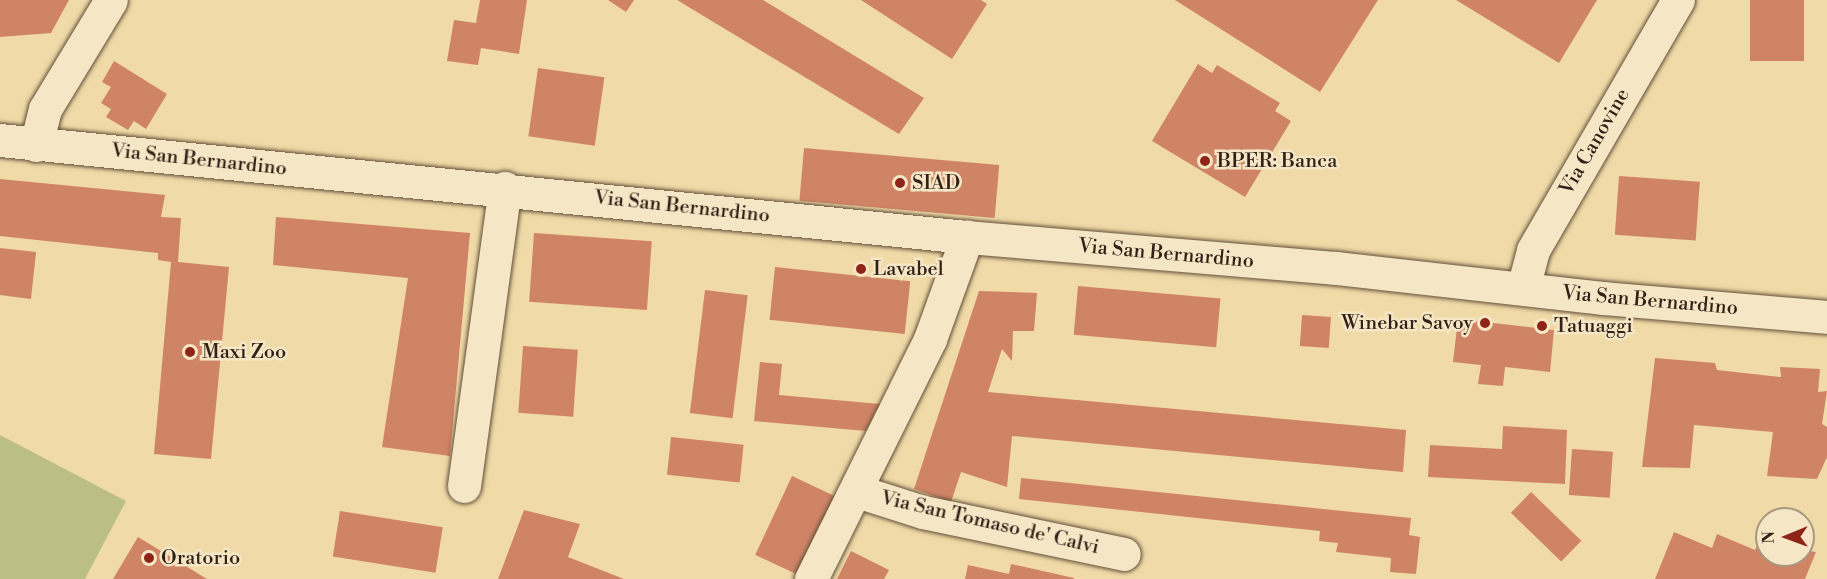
<!DOCTYPE html>
<style>
body{margin:0}
#map{position:relative;width:1827px;height:579px;overflow:hidden;background:#f0daa7;font-family:"Libre Bodoni",serif}
div>[style]{position:absolute}
[style*='--x']{left:calc(var(--x)*1px);top:calc(var(--y)*1px);width:calc(var(--w)*1px);rotate:calc(var(--a)*1deg)}
.green>*{inset:0;background:#bcbf85}
.building>*{inset:0;background:#d08466;transform-origin:0 0}
.roads{filter:drop-shadow(0 0 2px #624f3a) drop-shadow(0 0 2px #624f3a)}
.minor>*{height:33px;margin:-16.5px;padding:0 16.5px;transform-origin:16.5px;border-radius:16.5px;background:#f5e7c6}
.tertiary>*{height:33px;margin:-16.5px;padding:0 16.5px;transform-origin:16.5px;border-radius:16.5px;background:#f5e7c6}
.secondary>*{height:33px;margin:-16.5px;padding:0 16.5px;transform-origin:16.5px;border-radius:16.5px;background:#f5e7c6}
.dots>*{width:16px;height:16px;translate:-50% -50%;box-sizing:border-box;border:3px solid #f5e7c6;border-radius:50%}
span{translate:-50% -50%;white-space:nowrap;text-align:center;line-height:1.15;-webkit-text-stroke:5px #f5e7c6;paint-order:stroke}
.street-label{font-size:20px;color:#322116}
.poi-label{font-size:20px;color:#322116}
.left{translate:0 -50%;text-align:left}
.right{translate:-100% -50%;text-align:right}
.north{position:absolute;left:1755px;top:507px;width:60px;height:60px;box-sizing:border-box;background:#f5e7c6;border:2px solid #a79880;border-radius:50%;rotate:269deg;font-size:16px;font-weight:700;line-height:24px;text-align:center;color:#322116}
.north::after{content:'';display:block;margin:auto;width:21px;height:27px;background:#8f2418;clip-path:polygon(50% 0,100% 100%,50% 72%,0 100%)}
</style>
<div id="map">
<div class="green">
<i style="clip-path:polygon(0 435px,126px 501px,85px 579px,0 579px)"></i>
</div>
<div class="building">
<i style="clip-path:polygon(0 0,69px 0,51px 33px,0 37px)"></i>
<i style="clip-path:polygon(480px 0,527px 0,519px 54px,481px 48px,478px 65px,447px 61px,454px 20px,476px 23px)"></i>
<i style="clip-path:polygon(608px 0,634px 0,626px 12px)"></i>
<i style="clip-path:polygon(677px 0,763px 0,924px 98px,899px 134px)"></i>
<i style="clip-path:polygon(861px 0,981px 0,987px 4px,952px 59px)"></i>
<i style="clip-path:polygon(1175px 0,1378px 0,1320px 92px)"></i>
<i style="clip-path:polygon(1456px 0,1597px 0,1559px 63px)"></i>
<i style="left:1750px;top:0;width:54px;height:61px"></i>
<i style="clip-path:polygon(114px 61px,167px 94px,146px 129px,134px 121px,128px 130px,106px 117px,111px 109px,101px 103px,111px 87px,102px 82px)"></i>
<i style="clip-path:polygon(1198px 64px,1212px 73px,1217px 65px,1280px 103px,1275px 111px,1291px 121px,1245px 197px,1152px 141px)"></i>
<i style="left:538px;top:68px;width:67px;height:69px;rotate:8deg"></i>
<i style="left:804px;top:148px;width:196px;height:53px;rotate:5deg"></i>
<i style="left:1619px;top:176px;width:81px;height:59px;rotate:4deg"></i>
<i style="clip-path:polygon(0 179px,165px 195px,161px 217px,181px 218px,178px 262px,229px 267px,211px 459px,154px 454px,171px 262px,158px 260px,158px 253px,0 236px)"></i>
<i style="clip-path:polygon(276px 217px,470px 233px,450px 456px,382px 447px,408px 278px,273px 265px)"></i>
<i style="left:534px;top:233px;width:118px;height:69px;rotate:4deg"></i>
<i style="clip-path:polygon(0 248px,36px 252px,31px 299px,0 295px)"></i>
<i style="left:775px;top:267px;width:136px;height:53px;rotate:6deg"></i>
<i style="left:1078px;top:286px;width:143px;height:49px;rotate:5deg"></i>
<i style="left:705px;top:290px;width:43px;height:124px;rotate:7deg"></i>
<i style="clip-path:polygon(979px 291px,1037px 293px,1034px 331px,1013px 331px,1012px 361px,1002px 349px,988px 392px,1406px 430px,1403px 472px,1012px 436px,1007px 487px,961px 472px,951px 502px,914px 489px)"></i>
<i style="left:1302px;top:315px;width:29px;height:31px;rotate:4deg"></i>
<i style="clip-path:polygon(1458px 319px,1554px 330px,1550px 372px,1505px 367px,1503px 386px,1478px 384px,1481px 365px,1453px 362px)"></i>
<i style="left:523px;top:346px;width:55px;height:67px;rotate:4deg"></i>
<i style="clip-path:polygon(1655px 358px,1715px 363px,1717px 370px,1781px 377px,1780px 367px,1820px 369px,1818px 392px,1827px 391px,1822px 424px,1827px 427px,1827px 457px,1817px 479px,1767px 476px,1773px 432px,1694px 425px,1690px 468px,1642px 467px)"></i>
<i style="clip-path:polygon(760px 362px,782px 364px,779px 395px,880px 404px,866px 431px,754px 421px)"></i>
<i style="clip-path:polygon(1503px 426px,1567px 430px,1565px 484px,1428px 477px,1430px 445px,1502px 449px)"></i>
<i style="left:671px;top:437px;width:73px;height:38px;rotate:6deg"></i>
<i style="left:1572px;top:449px;width:41px;height:46px;rotate:4deg"></i>
<i style="left:792px;top:476px;width:50px;height:87px;rotate:25deg"></i>
<i style="clip-path:polygon(1021px 478px,1411px 518px,1409px 535px,1420px 537px,1416px 574px,1390px 572px,1391px 558px,1336px 552px,1338px 543px,1319px 541px,1320px 531px,1019px 499px)"></i>
<i style="left:1531px;top:492px;width:70px;height:29px;rotate:44deg"></i>
<i style="clip-path:polygon(524px 510px,580px 524px,568px 557px,624px 579px,498px 579px)"></i>
<i style="left:340px;top:511px;width:104px;height:46px;rotate:9deg"></i>
<i style="clip-path:polygon(1674px 532px,1712px 548px,1717px 534px,1755px 550px,1759px 540px,1767px 542px,1767px 555px,1803px 555px,1803px 550px,1816px 552px,1805px 579px,1655px 579px)"></i>
<i style="clip-path:polygon(138px 537px,207px 579px,113px 579px)"></i>
<i style="clip-path:polygon(851px 551px,889px 570px,884px 579px,837px 579px)"></i>
<i style="clip-path:polygon(1011px 564px,1074px 578px,1074px 579px,965px 579px,968px 565px,1009px 574px)"></i>
</div>
<div class="roads">
<div class="minor">
<i style="--x:1523;--y:288;--w:39;--a:-75"></i>
<i style="--x:1533;--y:250;--w:289;--a:-59.9"></i>
<i style="--x:464;--y:486;--w:301;--a:-82.2"></i>
<i style="--x:857;--y:491;--w:69;--a:17.7"></i>
<i style="--x:923;--y:512;--w:205;--a:11.8"></i>
<i style="--x:811;--y:579;--w:268;--a:-63.6"></i>
<i style="--x:930;--y:339;--w:109;--a:-70.1"></i>
</div>
<div class="tertiary">
<i style="--x:36;--y:145;--w:37;--a:-76"></i>
<i style="--x:45;--y:109;--w:127;--a:-58.8"></i>
</div>
<div class="secondary">
<i style="--x:0;--y:140;--w:972;--a:5.73"></i>
<i style="--x:967;--y:237;--w:370;--a:4.8"></i>
<i style="--x:1336;--y:268;--w:269;--a:6.4"></i>
<i style="--x:1603;--y:298;--w:225;--a:4.8"></i>
</div>
</div>
<div class="dots">
<i style="left:1205px;top:161px;background:#8f2418"></i>
<i style="left:900px;top:183px;background:#8f2418"></i>
<i style="left:861px;top:269px;background:#8f2418"></i>
<i style="left:1485px;top:323px;background:#8f2418"></i>
<i style="left:1542px;top:326px;background:#8f2418"></i>
<i style="left:190px;top:352px;background:#8f2418"></i>
<i style="left:149px;top:558px;background:#8f2418"></i>
</div>
<div class="street-label">
<span style="left:1595px;top:142px;rotate:-60deg">Via Canovine</span>
<span style="left:199px;top:160px;rotate:6deg">Via San Bernardino</span>
<span style="left:682px;top:207px;rotate:6deg">Via San Bernardino</span>
<span style="left:1166px;top:254px;rotate:5deg">Via San Bernardino</span>
<span style="left:1650px;top:301px;rotate:5deg">Via San Bernardino</span>
<span style="left:990px;top:523px;rotate:13deg">Via San Tomaso de' Calvi</span>
</div>
<div class="poi-label">
<span class="left" style="left:1217px;top:161px">BPER: Banca</span>
<span class="left" style="left:912px;top:183px">SIAD</span>
<span class="left" style="left:873px;top:269px">Lavabel</span>
<span class="right" style="left:1473px;top:323px">Winebar Savoy</span>
<span class="left" style="left:1554px;top:326px">Tatuaggi</span>
<span class="left" style="left:202px;top:352px">Maxi Zoo</span>
<span class="left" style="left:161px;top:558px">Oratorio</span>
</div>
<div class="north">N</div>
</div>
